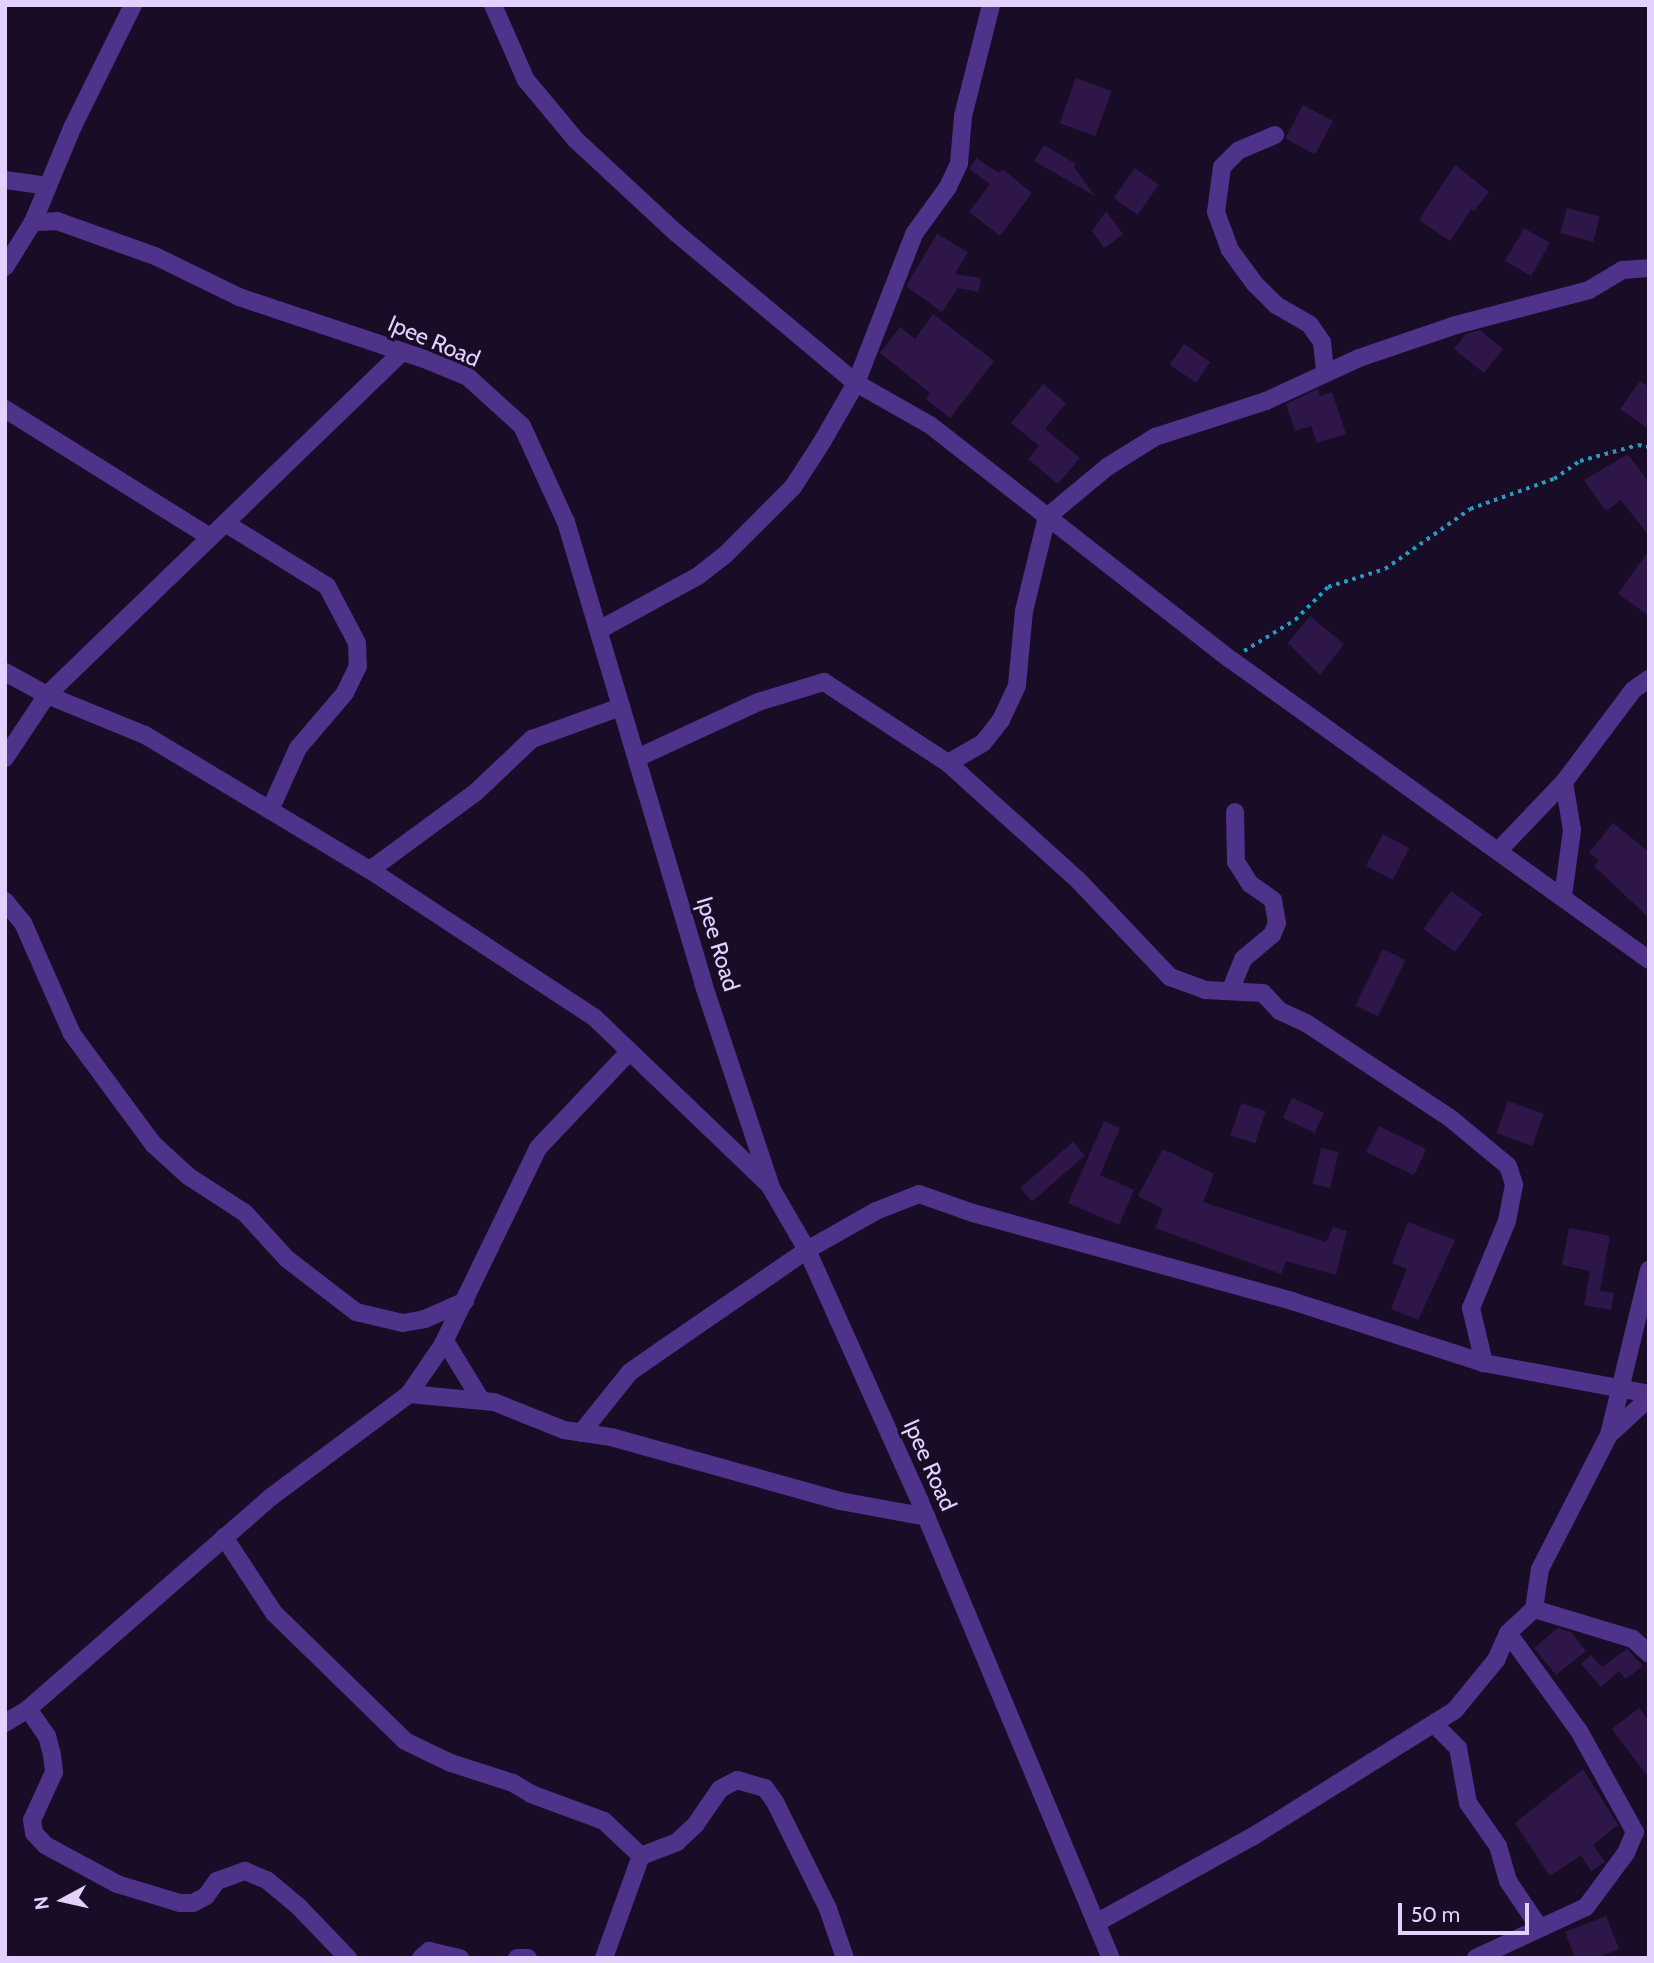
<!DOCTYPE html>
<style>
body{margin:0}
#map{position:relative;width:1654px;height:1963px;overflow:hidden;background:#180c26;font-family:Cabin,sans-serif}
div>[style]{position:absolute}
[style*='--x']{left:calc(var(--x)*1px);top:calc(var(--y)*1px);width:calc(var(--w)*1px);rotate:calc(var(--a)*1deg)}
.building>*{inset:0;background:#2f1649;transform-origin:0 0}
.path>*{height:3.5px;margin-top:-1.75px;transform-origin:0;background:repeating-linear-gradient(90deg,#219dc2 0 3.5px,transparent 0 8.5px)}
.minor>*{height:18px;margin:-9px;padding:0 9px;transform-origin:9px;border-radius:9px;background:#4f328a}
span{translate:-50% -50%;white-space:nowrap;text-align:center;line-height:1.15;-webkit-text-stroke:6px #180c26;paint-order:stroke}
.street-label{font-size:23px;color:#e4d1ff}
.frame{position:absolute;inset:0;border:7px solid #e4d1ff;pointer-events:none}
.north{position:absolute;left:28px;top:1865px;width:70px;height:70px;-webkit-text-stroke:5px #180c26;paint-order:stroke;rotate:262deg;font-size:19px;font-weight:700;line-height:28px;text-align:center;color:#e4d1ff}
.north::after{content:'';display:block;margin:auto;width:24px;height:32px;background:#e4d1ff;clip-path:polygon(50% 0,100% 100%,50% 72%,0 100%)}
.scale{position:absolute;left:1398px;top:1903px;width:131px;height:32px;box-sizing:border-box;border:4px solid #e4d1ff;border-top:0;padding-left:9px;font-size:21px;line-height:24px;white-space:nowrap;color:#e4d1ff;-webkit-text-stroke:5px #180c26;paint-order:stroke}
</style>
<div id="map">
<div class="building">
<i style="left:1076px;top:78px;width:38px;height:48px;rotate:20deg"></i>
<i style="left:1303px;top:105px;width:34px;height:38px;rotate:28deg"></i>
<i style="clip-path:polygon(1044px 145px,1076px 164px,1074px 167px,1095px 196px,1034px 161px)"></i>
<i style="clip-path:polygon(976px 158px,999px 173px,1002px 169px,1032px 193px,1000px 236px,969px 212px,990px 184px,969px 169px)"></i>
<i style="clip-path:polygon(1455px 165px,1489px 192px,1474px 211px,1471px 209px,1450px 241px,1419px 220px)"></i>
<i style="left:1135px;top:168px;width:29px;height:37px;rotate:35deg"></i>
<i style="left:1567px;top:208px;width:34px;height:26px;rotate:15deg"></i>
<i style="clip-path:polygon(1106px 211px,1123px 234px,1104px 248px,1092px 231px)"></i>
<i style="left:1524px;top:228px;width:30px;height:38px;rotate:30deg"></i>
<i style="clip-path:polygon(937px 234px,968px 252px,955px 274px,981px 278px,979px 292px,958px 288px,942px 312px,906px 286px)"></i>
<i style="clip-path:polygon(933px 314px,994px 361px,950px 418px,926px 399px,930px 393px,880px 353px,900px 327px,915px 339px)"></i>
<i style="clip-path:polygon(1480px 330px,1503px 349px,1484px 373px,1454px 349px,1466px 334px)"></i>
<i style="left:1184px;top:344px;width:32px;height:25px;rotate:35deg"></i>
<i style="clip-path:polygon(1640px 381px,1649px 387px,1649px 429px,1620px 409px)"></i>
<i style="clip-path:polygon(1043px 384px,1066px 403px,1045px 429px,1080px 458px,1058px 484px,1028px 459px,1039px 446px,1011px 423px)"></i>
<i style="clip-path:polygon(1318px 389px,1320px 396px,1332px 392px,1346px 434px,1317px 443px,1311px 426px,1295px 431px,1286px 404px)"></i>
<i style="clip-path:polygon(1628px 454px,1649px 483px,1649px 536px,1621px 500px,1606px 511px,1584px 480px)"></i>
<i style="clip-path:polygon(1649px 550px,1649px 616px,1618px 594px)"></i>
<i style="clip-path:polygon(1310px 616px,1344px 644px,1320px 675px,1288px 643px)"></i>
<i style="clip-path:polygon(1613px 823px,1649px 852px,1649px 918px,1594px 866px,1599px 860px,1589px 853px)"></i>
<i style="left:1383px;top:834px;width:30px;height:36px;rotate:28deg"></i>
<i style="left:1451px;top:891px;width:39px;height:47px;rotate:36deg"></i>
<i style="left:1383px;top:949px;width:25px;height:63px;rotate:26deg"></i>
<i style="left:1292px;top:1098px;width:35px;height:22px;rotate:25deg"></i>
<i style="left:1508px;top:1101px;width:38px;height:34px;rotate:20deg"></i>
<i style="left:1241px;top:1103px;width:26px;height:34px;rotate:18deg"></i>
<i style="clip-path:polygon(1104px 1121px,1120px 1128px,1100px 1175px,1134px 1190px,1119px 1225px,1068px 1203px)"></i>
<i style="left:1379px;top:1126px;width:53px;height:29px;rotate:26deg"></i>
<i style="left:1073px;top:1142px;width:18px;height:70px;rotate:49deg"></i>
<i style="left:1321px;top:1148px;width:18px;height:37px;rotate:13deg"></i>
<i style="clip-path:polygon(1163px 1149px,1214px 1174px,1203px 1202px,1326px 1242px,1333px 1227px,1347px 1231px,1336px 1275px,1286px 1261px,1281px 1274px,1155px 1228px,1163px 1209px,1138px 1196px)"></i>
<i style="clip-path:polygon(1408px 1222px,1455px 1240px,1418px 1320px,1391px 1309px,1407px 1269px,1392px 1263px)"></i>
<i style="clip-path:polygon(1569px 1228px,1610px 1236px,1600px 1291px,1614px 1293px,1611px 1310px,1584px 1305px,1590px 1271px,1562px 1265px)"></i>
<i style="clip-path:polygon(1558px 1628px,1571px 1632px,1586px 1651px,1556px 1675px,1534px 1648px)"></i>
<i style="clip-path:polygon(1627px 1649px,1643px 1666px,1625px 1679px,1619px 1671px,1601px 1687px,1581px 1664px,1591px 1655px,1602px 1667px)"></i>
<i style="clip-path:polygon(1639px 1708px,1649px 1721px,1649px 1778px,1612px 1729px)"></i>
<i style="clip-path:polygon(1583px 1769px,1618px 1825px,1593px 1845px,1605px 1862px,1591px 1871px,1581px 1855px,1550px 1876px,1515px 1823px)"></i>
<i style="clip-path:polygon(1606px 1916px,1619px 1949px,1596px 1958px,1575px 1958px,1565px 1932px)"></i>
</div>
<div class="path">
<i style="--x:1244;--y:651;--w:60;--a:-31.3"></i>
<i style="--x:1295;--y:620;--w:47;--a:-45"></i>
<i style="--x:1328;--y:587;--w:60;--a:-17.5"></i>
<i style="--x:1385;--y:569;--w:104;--a:-35.2"></i>
<i style="--x:1470;--y:509;--w:89;--a:-19.7"></i>
<i style="--x:1554;--y:479;--w:32;--a:-35"></i>
<i style="--x:1580;--y:461;--w:60;--a:-15.4"></i>
<i style="--x:1638;--y:445;--w:11;--a:10"></i>
</div>
<div class="minor">
<i style="--x:493;--y:5;--w:82;--a:66.3"></i>
<i style="--x:526;--y:80;--w:78;--a:50.2"></i>
<i style="--x:576;--y:140;--w:134;--a:42.9"></i>
<i style="--x:674;--y:231;--w:237;--a:39.9"></i>
<i style="--x:856;--y:383;--w:85;--a:29.6"></i>
<i style="--x:930;--y:425;--w:380;--a:38"></i>
<i style="--x:1230;--y:659;--w:516;--a:35.69"></i>
<i style="--x:1275;--y:135;--w:39;--a:157"></i>
<i style="--x:1239;--y:150;--w:24;--a:135"></i>
<i style="--x:1222;--y:167;--w:45;--a:97.6"></i>
<i style="--x:1216;--y:212;--w:40;--a:69.8"></i>
<i style="--x:1230;--y:250;--w:42;--a:53.7"></i>
<i style="--x:1255;--y:284;--w:30;--a:45"></i>
<i style="--x:1276;--y:305;--w:39;--a:30"></i>
<i style="--x:1310;--y:325;--w:21;--a:55"></i>
<i style="--x:1322;--y:342;--w:30;--a:84"></i>
<i style="--x:5;--y:180;--w:43;--a:7.9"></i>
<i style="--x:33;--y:222;--w:24;--a:-2"></i>
<i style="--x:57;--y:221;--w:104;--a:19.7"></i>
<i style="--x:155;--y:256;--w:93;--a:26"></i>
<i style="--x:239;--y:297;--w:195;--a:18.5"></i>
<i style="--x:424;--y:359;--w:48;--a:22.2"></i>
<i style="--x:468;--y:377;--w:73;--a:42.2"></i>
<i style="--x:522;--y:426;--w:106;--a:65.4"></i>
<i style="--x:566;--y:522;--w:481;--a:73.4"></i>
<i style="--x:703;--y:983;--w:216;--a:71.6"></i>
<i style="--x:771;--y:1188;--w:72;--a:59.9"></i>
<i style="--x:807;--y:1250;--w:276;--a:65.8"></i>
<i style="--x:920;--y:1502;--w:494;--a:67.3"></i>
<i style="--x:5;--y:267;--w:53;--a:-58.1"></i>
<i style="--x:33;--y:222;--w:104;--a:-67.4"></i>
<i style="--x:73;--y:126;--w:135;--a:-63.6"></i>
<i style="--x:5;--y:409;--w:242;--a:32"></i>
<i style="--x:225;--y:523;--w:120;--a:31.7"></i>
<i style="--x:327;--y:586;--w:64;--a:62.2"></i>
<i style="--x:357;--y:643;--w:23;--a:88"></i>
<i style="--x:358;--y:666;--w:30;--a:116"></i>
<i style="--x:345;--y:693;--w:72;--a:130.5"></i>
<i style="--x:298;--y:748;--w:68;--a:114.3"></i>
<i style="--x:599;--y:630;--w:113;--a:-28.6"></i>
<i style="--x:698;--y:576;--w:33;--a:-38"></i>
<i style="--x:724;--y:556;--w:98;--a:-45"></i>
<i style="--x:793;--y:487;--w:54;--a:-57.2"></i>
<i style="--x:822;--y:442;--w:68;--a:-60"></i>
<i style="--x:856;--y:383;--w:160;--a:-68.7"></i>
<i style="--x:914;--y:234;--w:58;--a:-54.1"></i>
<i style="--x:948;--y:187;--w:26;--a:-65"></i>
<i style="--x:959;--y:163;--w:47;--a:-85.1"></i>
<i style="--x:963;--y:116;--w:114;--a:-75.8"></i>
<i style="--x:5;--y:672;--w:48;--a:28.7"></i>
<i style="--x:47;--y:695;--w:106;--a:22.2"></i>
<i style="--x:145;--y:735;--w:262;--a:31"></i>
<i style="--x:370;--y:870;--w:269;--a:33.3"></i>
<i style="--x:595;--y:1018;--w:241;--a:43.8"></i>
<i style="--x:5;--y:758;--w:76;--a:-56.3"></i>
<i style="--x:47;--y:695;--w:494;--a:-44"></i>
<i style="--x:637;--y:758;--w:133;--a:-24.8"></i>
<i style="--x:758;--y:702;--w:69;--a:-16.9"></i>
<i style="--x:824;--y:682;--w:148;--a:33.2"></i>
<i style="--x:948;--y:763;--w:175;--a:42"></i>
<i style="--x:1078;--y:880;--w:134;--a:46.5"></i>
<i style="--x:1170;--y:977;--w:37;--a:20"></i>
<i style="--x:1205;--y:990;--w:58;--a:3"></i>
<i style="--x:1263;--y:993;--w:25;--a:47"></i>
<i style="--x:1280;--y:1011;--w:29;--a:25"></i>
<i style="--x:1306;--y:1023;--w:173;--a:33.4"></i>
<i style="--x:1450;--y:1118;--w:75;--a:39.6"></i>
<i style="--x:1508;--y:1166;--w:20;--a:72"></i>
<i style="--x:1514;--y:1185;--w:37;--a:101"></i>
<i style="--x:1507;--y:1221;--w:94;--a:112.5"></i>
<i style="--x:1471;--y:1308;--w:57;--a:76.7"></i>
<i style="--x:948;--y:763;--w:40;--a:-29.7"></i>
<i style="--x:983;--y:743;--w:29;--a:-52"></i>
<i style="--x:1001;--y:720;--w:38;--a:-65"></i>
<i style="--x:1017;--y:685;--w:74;--a:-84.6"></i>
<i style="--x:1024;--y:611;--w:97;--a:-76.3"></i>
<i style="--x:1047;--y:517;--w:78;--a:-39.8"></i>
<i style="--x:1107;--y:467;--w:57;--a:-32"></i>
<i style="--x:1155;--y:437;--w:117;--a:-18"></i>
<i style="--x:1266;--y:401;--w:102;--a:-24.8"></i>
<i style="--x:1359;--y:358;--w:102;--a:-18.8"></i>
<i style="--x:1456;--y:325;--w:138;--a:-14.7"></i>
<i style="--x:1589;--y:290;--w:39;--a:-31"></i>
<i style="--x:1622;--y:270;--w:27;--a:-4"></i>
<i style="--x:1500;--y:849;--w:93;--a:-46.3"></i>
<i style="--x:1564;--y:782;--w:115;--a:-53.1"></i>
<i style="--x:1633;--y:690;--w:19;--a:-35"></i>
<i style="--x:370;--y:870;--w:130;--a:-36.3"></i>
<i style="--x:475;--y:793;--w:79;--a:-43.5"></i>
<i style="--x:532;--y:739;--w:95;--a:-19.8"></i>
<i style="--x:1563;--y:896;--w:67;--a:-82.2"></i>
<i style="--x:1572;--y:830;--w:49;--a:-99.5"></i>
<i style="--x:5;--y:901;--w:28;--a:51"></i>
<i style="--x:23;--y:923;--w:121;--a:66.2"></i>
<i style="--x:72;--y:1034;--w:137;--a:53.6"></i>
<i style="--x:153;--y:1144;--w:47;--a:42.4"></i>
<i style="--x:188;--y:1176;--w:68;--a:33"></i>
<i style="--x:245;--y:1213;--w:62;--a:47.6"></i>
<i style="--x:287;--y:1259;--w:87;--a:37.5"></i>
<i style="--x:356;--y:1312;--w:48;--a:13.2"></i>
<i style="--x:403;--y:1323;--w:22;--a:-10"></i>
<i style="--x:425;--y:1319;--w:44;--a:-24.2"></i>
<i style="--x:1231;--y:989;--w:32;--a:-68"></i>
<i style="--x:1243;--y:959;--w:38;--a:-40"></i>
<i style="--x:1272;--y:935;--w:13;--a:-67"></i>
<i style="--x:1277;--y:923;--w:23;--a:-100"></i>
<i style="--x:1273;--y:900;--w:28;--a:-145"></i>
<i style="--x:1250;--y:884;--w:26;--a:-122"></i>
<i style="--x:1236;--y:862;--w:50;--a:-91.1"></i>
<i style="--x:445;--y:1341;--w:69;--a:58.6"></i>
<i style="--x:409;--y:1394;--w:85;--a:5.4"></i>
<i style="--x:494;--y:1402;--w:75;--a:21.8"></i>
<i style="--x:564;--y:1430;--w:48;--a:8.5"></i>
<i style="--x:611;--y:1437;--w:238;--a:15.6"></i>
<i style="--x:840;--y:1501;--w:88;--a:10.4"></i>
<i style="--x:581;--y:1433;--w:78;--a:-51.2"></i>
<i style="--x:630;--y:1372;--w:40;--a:-34.9"></i>
<i style="--x:663;--y:1349;--w:175;--a:-34.5"></i>
<i style="--x:807;--y:1250;--w:79;--a:-29.5"></i>
<i style="--x:876;--y:1211;--w:46;--a:-21.6"></i>
<i style="--x:919;--y:1194;--w:57;--a:19.4"></i>
<i style="--x:973;--y:1213;--w:331;--a:15.4"></i>
<i style="--x:1292;--y:1301;--w:202;--a:17.9"></i>
<i style="--x:1484;--y:1363;--w:168;--a:10.6"></i>
<i style="--x:1609;--y:1435;--w:54;--a:-42.8"></i>
<i style="--x:224;--y:1537;--w:91;--a:56.7"></i>
<i style="--x:274;--y:1613;--w:183;--a:44.3"></i>
<i style="--x:405;--y:1741;--w:51;--a:25.6"></i>
<i style="--x:451;--y:1763;--w:65;--a:17.9"></i>
<i style="--x:513;--y:1783;--w:21;--a:31"></i>
<i style="--x:531;--y:1794;--w:78;--a:20.3"></i>
<i style="--x:604;--y:1821;--w:51;--a:43.4"></i>
<i style="--x:1534;--y:1609;--w:103;--a:16.9"></i>
<i style="--x:1633;--y:1639;--w:22;--a:43"></i>
<i style="--x:28;--y:1709;--w:33;--a:55"></i>
<i style="--x:47;--y:1736;--w:20;--a:75"></i>
<i style="--x:52;--y:1755;--w:17;--a:83"></i>
<i style="--x:54;--y:1772;--w:53;--a:114.6"></i>
<i style="--x:32;--y:1820;--w:13;--a:81"></i>
<i style="--x:34;--y:1833;--w:16;--a:47"></i>
<i style="--x:45;--y:1845;--w:82;--a:28.4"></i>
<i style="--x:117;--y:1884;--w:66;--a:16.8"></i>
<i style="--x:180;--y:1903;--w:13;--a:0"></i>
<i style="--x:193;--y:1903;--w:15;--a:-28"></i>
<i style="--x:206;--y:1896;--w:19;--a:-54"></i>
<i style="--x:217;--y:1881;--w:30;--a:-20"></i>
<i style="--x:245;--y:1871;--w:25;--a:23"></i>
<i style="--x:268;--y:1881;--w:40;--a:40"></i>
<i style="--x:299;--y:1907;--w:71;--a:46.1"></i>
<i style="--x:5;--y:1723;--w:27;--a:-31"></i>
<i style="--x:28;--y:1709;--w:322;--a:-41.1"></i>
<i style="--x:271;--y:1497;--w:172;--a:-36.7"></i>
<i style="--x:409;--y:1394;--w:58;--a:-55.5"></i>
<i style="--x:442;--y:1346;--w:220;--a:-64.1"></i>
<i style="--x:538;--y:1148;--w:132;--a:-46.5"></i>
<i style="--x:1434;--y:1724;--w:34;--a:45"></i>
<i style="--x:1458;--y:1748;--w:56;--a:79.7"></i>
<i style="--x:1468;--y:1803;--w:52;--a:55.1"></i>
<i style="--x:1498;--y:1846;--w:36;--a:74"></i>
<i style="--x:1508;--y:1881;--w:55;--a:56"></i>
<i style="--x:1096;--y:1923;--w:178;--a:-28.9"></i>
<i style="--x:1252;--y:1837;--w:239;--a:-32"></i>
<i style="--x:1455;--y:1710;--w:65;--a:-50.6"></i>
<i style="--x:1496;--y:1660;--w:30;--a:-66"></i>
<i style="--x:1508;--y:1633;--w:35;--a:-43"></i>
<i style="--x:1534;--y:1609;--w:40;--a:-81.5"></i>
<i style="--x:1540;--y:1569;--w:151;--a:-62.8"></i>
<i style="--x:1609;--y:1435;--w:170;--a:-76.4"></i>
<i style="--x:421;--y:1958;--w:11;--a:-41"></i>
<i style="--x:429;--y:1951;--w:32;--a:13"></i>
<i style="--x:517;--y:1958;--w:11;--a:0"></i>
<i style="--x:604;--y:1958;--w:109;--a:-70.1"></i>
<i style="--x:641;--y:1856;--w:39;--a:-21"></i>
<i style="--x:677;--y:1842;--w:26;--a:-43"></i>
<i style="--x:696;--y:1824;--w:42;--a:-55.6"></i>
<i style="--x:720;--y:1789;--w:19;--a:-28"></i>
<i style="--x:737;--y:1780;--w:29;--a:16"></i>
<i style="--x:765;--y:1788;--w:17;--a:54"></i>
<i style="--x:775;--y:1802;--w:119;--a:63.6"></i>
<i style="--x:828;--y:1909;--w:52;--a:70.9"></i>
<i style="--x:1476;--y:1958;--w:121;--a:-24.9"></i>
<i style="--x:1586;--y:1907;--w:67;--a:-53.5"></i>
<i style="--x:1626;--y:1853;--w:23;--a:-67"></i>
<i style="--x:1635;--y:1832;--w:115;--a:-119"></i>
<i style="--x:1579;--y:1731;--w:121;--a:-125.9"></i>
</div>
<div class="street-label">
<span style="left:434px;top:341px;rotate:23deg">Ipee Road</span>
<span style="left:718px;top:944px;rotate:73deg">Ipee Road</span>
<span style="left:930px;top:1465px;rotate:66deg">Ipee Road</span>
</div>
<div class="frame"></div>
<div class="north">N</div>
<div class="scale">50 m</div>
</div>
